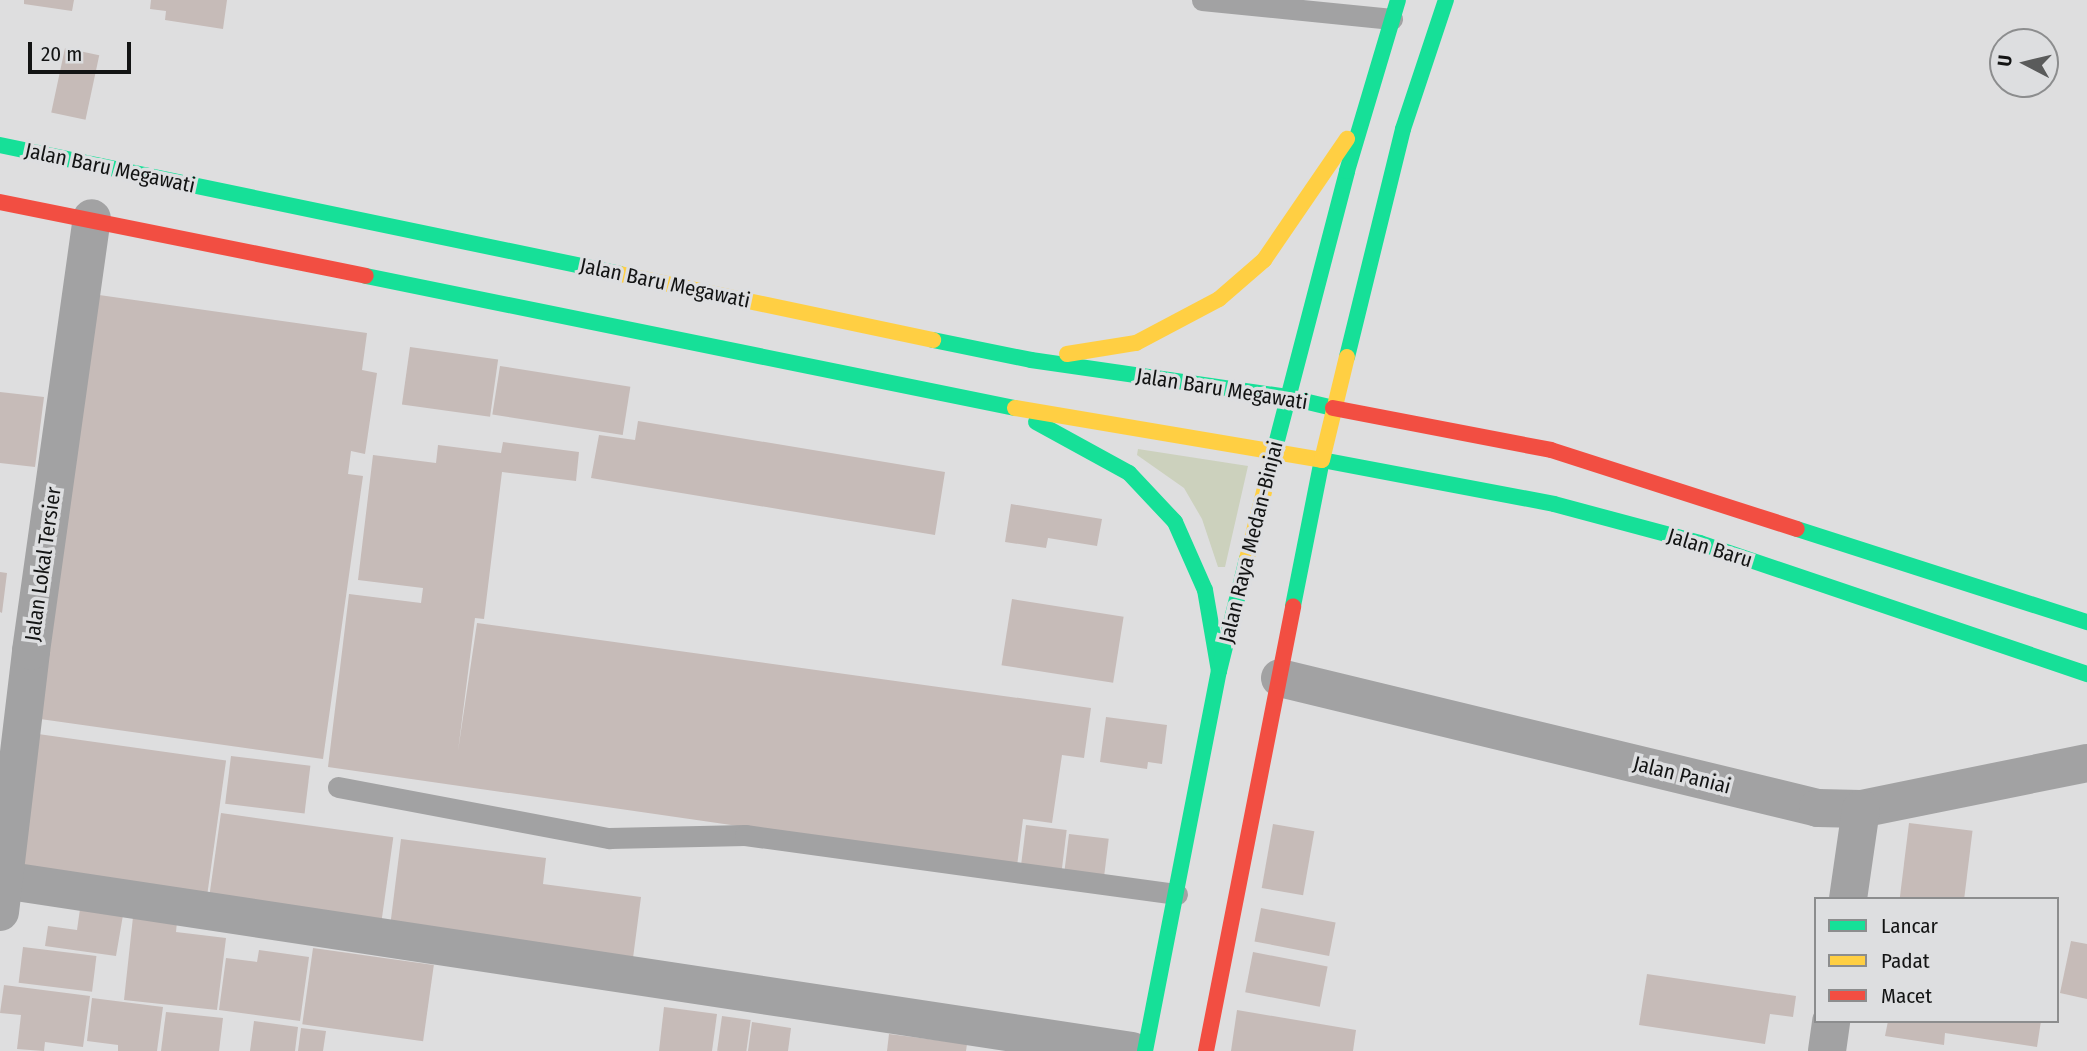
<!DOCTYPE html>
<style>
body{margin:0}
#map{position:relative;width:2087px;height:1051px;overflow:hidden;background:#dededf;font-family:"Fira Sans Condensed",sans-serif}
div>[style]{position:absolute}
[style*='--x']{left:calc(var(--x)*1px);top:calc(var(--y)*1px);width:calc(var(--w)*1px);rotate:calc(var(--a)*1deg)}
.green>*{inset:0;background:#ccd1bd}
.building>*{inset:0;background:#c6bbb8;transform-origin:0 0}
.lane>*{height:21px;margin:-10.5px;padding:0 10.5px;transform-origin:10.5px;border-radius:10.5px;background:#a2a2a3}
.street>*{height:38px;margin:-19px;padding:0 19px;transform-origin:19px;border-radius:19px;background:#a2a2a3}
.fast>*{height:16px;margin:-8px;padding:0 8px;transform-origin:8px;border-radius:8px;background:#16e098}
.slow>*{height:16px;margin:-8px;padding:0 8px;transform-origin:8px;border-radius:8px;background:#ffcf43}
.jam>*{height:16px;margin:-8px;padding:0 8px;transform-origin:8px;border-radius:8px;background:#f24e42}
span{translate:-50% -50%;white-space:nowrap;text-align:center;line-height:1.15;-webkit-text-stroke:7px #dddee0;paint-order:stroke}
.street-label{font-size:21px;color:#131414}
.legend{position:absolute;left:1814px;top:897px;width:245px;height:126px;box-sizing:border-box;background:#dddee0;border:2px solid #8c8d8e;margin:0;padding:9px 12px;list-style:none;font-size:21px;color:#131414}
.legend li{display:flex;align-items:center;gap:14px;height:35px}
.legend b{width:35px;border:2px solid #8c8d8e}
.north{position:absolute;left:1989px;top:28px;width:70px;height:70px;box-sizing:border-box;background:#dddee0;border:2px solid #8c8d8e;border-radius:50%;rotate:277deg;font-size:19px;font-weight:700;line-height:28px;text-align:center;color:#131414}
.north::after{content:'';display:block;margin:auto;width:24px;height:32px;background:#5a5b5b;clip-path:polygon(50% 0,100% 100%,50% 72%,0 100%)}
.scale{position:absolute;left:28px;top:42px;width:103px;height:32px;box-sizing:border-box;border:4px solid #131414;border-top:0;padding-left:9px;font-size:21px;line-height:24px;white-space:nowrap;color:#131414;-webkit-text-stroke:5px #dddee0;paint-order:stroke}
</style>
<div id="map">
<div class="green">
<i style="clip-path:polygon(1138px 449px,1248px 466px,1225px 567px,1218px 567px,1202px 519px,1184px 488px,1137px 455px)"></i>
</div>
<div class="building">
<i style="clip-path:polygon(24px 0,74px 0,72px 11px,24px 4px)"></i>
<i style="clip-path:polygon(151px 0,227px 0,223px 29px,165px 20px,166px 11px,150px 9px)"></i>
<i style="left:65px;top:48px;width:35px;height:66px;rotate:12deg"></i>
<i style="clip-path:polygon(85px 293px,367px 333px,362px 370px,377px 373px,365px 454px,351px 451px,348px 474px,363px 476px,323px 759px,26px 717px)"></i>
<i style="left:410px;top:347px;width:89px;height:58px;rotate:8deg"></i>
<i style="left:500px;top:366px;width:132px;height:49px;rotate:9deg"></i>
<i style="clip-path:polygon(0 392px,44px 397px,35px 467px,0 463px)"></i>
<i style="clip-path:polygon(638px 421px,945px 472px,935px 535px,591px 478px,599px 435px,635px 440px)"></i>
<i style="clip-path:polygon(503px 442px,579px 452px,576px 481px,502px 472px,484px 619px,475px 618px,458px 751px,477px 623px,1091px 708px,1084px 758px,1062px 755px,1052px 823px,1023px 819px,1017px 866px,328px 767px,349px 594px,421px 603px,423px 588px,358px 580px,373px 455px,436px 463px,438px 445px,501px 453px)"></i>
<i style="clip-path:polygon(1011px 504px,1102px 519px,1097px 546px,1048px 538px,1046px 548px,1005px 542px)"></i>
<i style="clip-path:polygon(0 572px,7px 573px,2px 613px,0 612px)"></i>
<i style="left:1012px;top:599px;width:113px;height:67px;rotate:9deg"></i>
<i style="clip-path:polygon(1106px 717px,1167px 725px,1162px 764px,1148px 762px,1147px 769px,1100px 762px)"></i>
<i style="left:31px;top:733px;width:197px;height:142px;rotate:8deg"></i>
<i style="left:231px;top:756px;width:80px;height:48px;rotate:7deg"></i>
<i style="left:221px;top:813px;width:174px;height:90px;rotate:8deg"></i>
<i style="left:1909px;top:823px;width:64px;height:77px;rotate:7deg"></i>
<i style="left:1273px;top:824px;width:42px;height:65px;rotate:10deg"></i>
<i style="left:1026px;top:825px;width:41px;height:43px;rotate:7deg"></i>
<i style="left:1069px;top:834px;width:40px;height:39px;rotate:7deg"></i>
<i style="clip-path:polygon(401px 839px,546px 858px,543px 884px,641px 897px,633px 958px,390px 927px)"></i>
<i style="left:1261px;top:908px;width:76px;height:34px;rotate:11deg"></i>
<i style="clip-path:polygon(80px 909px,123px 915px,116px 956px,45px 946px,48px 926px,77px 930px)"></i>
<i style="clip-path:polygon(133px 917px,177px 922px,176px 932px,226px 938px,217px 1010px,124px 1000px)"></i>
<i style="clip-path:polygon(2071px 941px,2087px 944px,2087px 999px,2060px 993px)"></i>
<i style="left:23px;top:947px;width:74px;height:36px;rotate:7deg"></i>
<i style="left:313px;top:948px;width:122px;height:77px;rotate:8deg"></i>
<i style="clip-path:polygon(259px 950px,309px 957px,300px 1021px,219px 1010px,226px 958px,257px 962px)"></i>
<i style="left:1253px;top:952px;width:76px;height:41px;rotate:11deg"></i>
<i style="clip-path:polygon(1647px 974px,1796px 996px,1793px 1017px,1770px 1014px,1765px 1044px,1639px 1025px)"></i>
<i style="clip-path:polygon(4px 985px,90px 996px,83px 1047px,45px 1042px,44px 1051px,17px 1049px,21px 1015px,0 1013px)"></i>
<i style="clip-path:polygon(92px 998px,163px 1007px,157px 1051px,118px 1051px,118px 1045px,87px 1041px)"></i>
<i style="clip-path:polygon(664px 1007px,717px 1014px,712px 1051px,659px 1051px)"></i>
<i style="clip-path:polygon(1237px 1010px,1356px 1030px,1353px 1051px,1231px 1051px)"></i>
<i style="clip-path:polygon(166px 1012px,223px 1018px,219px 1051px,161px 1051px)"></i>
<i style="left:722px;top:1016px;width:29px;height:35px;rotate:8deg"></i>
<i style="clip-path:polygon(254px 1021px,298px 1027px,295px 1051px,250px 1051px)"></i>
<i style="clip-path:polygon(1888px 1021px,2041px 1021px,2037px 1047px,1945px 1033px,1944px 1045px,1885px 1036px)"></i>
<i style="clip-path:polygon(752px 1022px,791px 1028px,788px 1051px,748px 1051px)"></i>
<i style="clip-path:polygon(301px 1028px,326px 1031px,323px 1051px,298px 1051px)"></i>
<i style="clip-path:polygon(889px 1034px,967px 1044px,966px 1051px,887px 1051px)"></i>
</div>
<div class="lane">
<i style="--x:1202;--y:0;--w:191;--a:5.7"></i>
<i style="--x:338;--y:787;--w:276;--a:10.7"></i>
<i style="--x:609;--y:838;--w:136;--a:-1.3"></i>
<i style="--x:745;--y:835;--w:436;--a:7.8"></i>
</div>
<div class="street">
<i style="--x:1280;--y:678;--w:553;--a:13.58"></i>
<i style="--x:1818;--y:808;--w:43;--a:1.3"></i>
<i style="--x:1861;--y:809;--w:231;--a:-11.5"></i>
<i style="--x:3;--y:880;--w:1142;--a:8.61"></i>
<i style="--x:1848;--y:899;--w:91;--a:-81.8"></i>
<i style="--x:0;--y:912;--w:263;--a:-83.2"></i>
<i style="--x:31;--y:651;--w:437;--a:-82"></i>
<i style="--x:1827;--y:1051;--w:30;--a:-82"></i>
</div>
<div class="fast">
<i style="--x:0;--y:145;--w:633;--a:11.75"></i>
<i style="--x:366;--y:276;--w:662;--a:11.5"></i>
<i style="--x:933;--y:340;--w:100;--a:11.5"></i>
<i style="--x:1031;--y:360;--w:259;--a:8.2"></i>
<i style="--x:1287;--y:397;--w:47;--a:13.4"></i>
<i style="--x:1347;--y:357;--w:235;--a:-76.2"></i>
<i style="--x:1403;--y:129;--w:136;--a:-71.6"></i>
<i style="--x:1036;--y:422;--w:106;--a:28.7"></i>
<i style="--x:1129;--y:473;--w:67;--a:46.8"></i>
<i style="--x:1175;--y:522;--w:74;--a:66.2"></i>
<i style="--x:1205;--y:590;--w:82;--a:80.2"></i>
<i style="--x:1274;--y:452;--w:290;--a:-75.4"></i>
<i style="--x:1347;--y:171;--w:178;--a:-73.4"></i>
<i style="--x:1322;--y:460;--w:236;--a:10.7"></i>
<i style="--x:1554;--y:504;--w:151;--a:15"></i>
<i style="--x:1700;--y:543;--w:409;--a:18.7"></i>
<i style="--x:1797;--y:529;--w:305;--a:17.8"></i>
<i style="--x:1293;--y:606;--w:149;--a:-78.8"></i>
<i style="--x:1145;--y:1051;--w:387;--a:-79"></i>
<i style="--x:1219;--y:671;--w:115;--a:-76"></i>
</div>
<div class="slow">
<i style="--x:620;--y:274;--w:320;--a:11.9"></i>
<i style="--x:1067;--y:354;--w:70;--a:-9.1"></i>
<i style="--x:1136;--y:343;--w:94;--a:-27.9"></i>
<i style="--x:1219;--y:299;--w:60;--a:-40.9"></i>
<i style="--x:1264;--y:260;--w:147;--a:-55.6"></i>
<i style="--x:1015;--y:408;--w:311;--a:9.6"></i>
<i style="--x:1322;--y:460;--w:106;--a:-76.4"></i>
<i style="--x:1247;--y:559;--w:110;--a:-75.8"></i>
</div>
<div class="jam">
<i style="--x:0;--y:202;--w:373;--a:11.4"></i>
<i style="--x:1333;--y:408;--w:222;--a:10.9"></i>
<i style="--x:1551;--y:450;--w:258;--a:17.8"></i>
<i style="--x:1206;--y:1051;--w:453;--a:-78.9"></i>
</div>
<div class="street-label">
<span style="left:110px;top:168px;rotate:12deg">Jalan Baru Megawati</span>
<span style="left:665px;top:283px;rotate:12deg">Jalan Baru Megawati</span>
<span style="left:1222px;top:389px;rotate:9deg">Jalan Baru Megawati</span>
<span style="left:1251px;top:542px;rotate:-76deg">Jalan Raya Medan-Binjai</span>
<span style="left:1710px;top:548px;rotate:17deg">Jalan Baru</span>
<span style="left:43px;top:564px;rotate:-82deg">Jalan Lokal Tersier</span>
<span style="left:1682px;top:775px;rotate:14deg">Jalan Paniai</span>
</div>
<ul class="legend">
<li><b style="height:9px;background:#16e098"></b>Lancar</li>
<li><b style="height:9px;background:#ffcf43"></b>Padat</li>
<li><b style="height:9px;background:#f24e42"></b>Macet</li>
</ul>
<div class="north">U</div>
<div class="scale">20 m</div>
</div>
